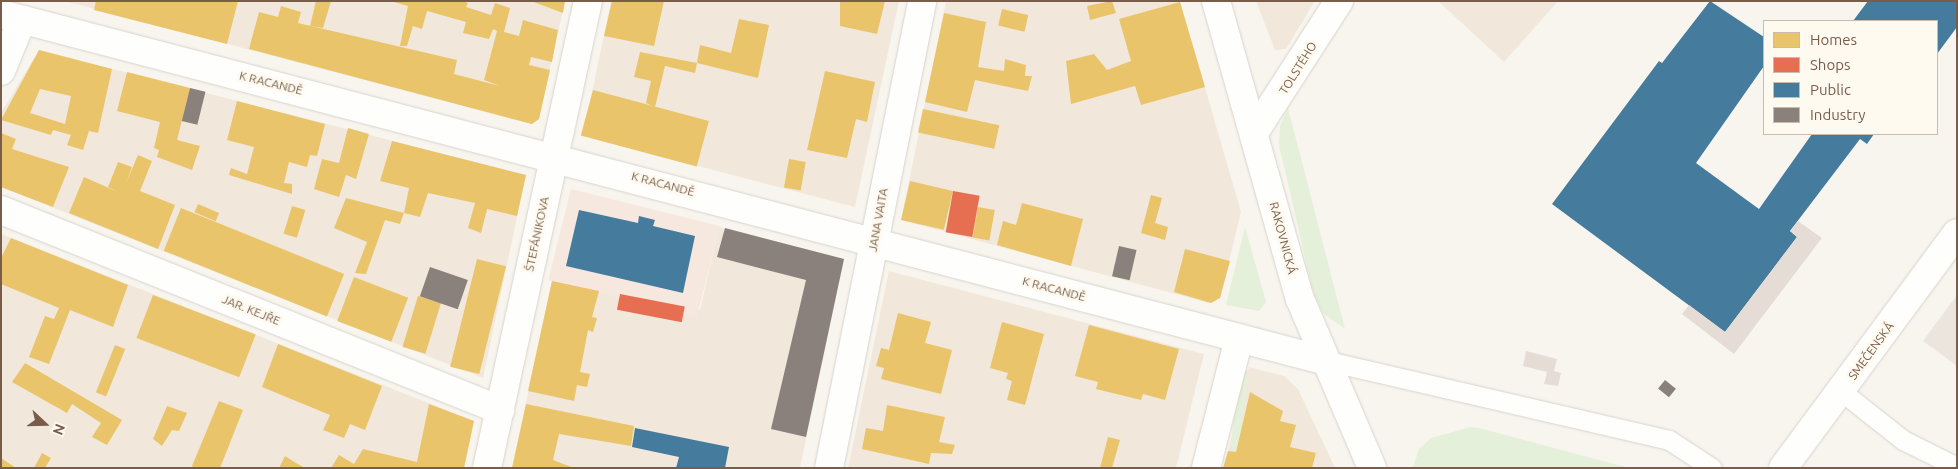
<!DOCTYPE html>
<meta charset="utf-8">
<style>
body{margin:0}
#map{position:relative;width:1958px;height:469px;overflow:hidden;background:#f8f5ee;font-family:Ubuntu,sans-serif}
div>[style]{position:absolute}
[style*='--x']{left:calc(var(--x)*1px);top:calc(var(--y)*1px);width:calc(var(--w)*1px);rotate:calc(var(--a)*1deg)}
.residential>*{inset:0;background:#f1e8db}
.commercial>*{inset:0;background:#f6e8df;transform-origin:0 0}
.industrial>*{inset:0;background:#ebe5de}
.green>*{inset:0;background:#e4f0d9;transform-origin:0 0}
.homes>*{inset:0;background:#e9c46a;transform-origin:0 0}
.shops>*{inset:0;background:#e76f51;transform-origin:0 0}
.public>*{inset:0;background:#457b9d}
.industry>*{inset:0;background:#8a817c;transform-origin:0 0}
.building>*{inset:0;background:#e5ddd5}
.roads{filter:drop-shadow(0 0 1px #d8d2cc) drop-shadow(0 0 1px #d8d2cc)}
.service>*{height:19px;margin:-9.5px;padding:0 9.5px;transform-origin:9.5px;border-radius:9.5px;background:#fefefc}
.minor>*{height:28px;margin:-14px;padding:0 14px;transform-origin:14px;border-radius:14px;background:#fefefc}
.tertiary>*{height:28px;margin:-14px;padding:0 14px;transform-origin:14px;border-radius:14px;background:#fefefc}
.secondary>*{height:28px;margin:-14px;padding:0 14px;transform-origin:14px;border-radius:14px;background:#fefefc}
span{translate:-50% -50%;white-space:nowrap;text-align:center;line-height:1.15;-webkit-text-stroke:5px #fffaf0;paint-order:stroke}
.street-label{font-size:12px;color:#795d4b}
.frame{position:absolute;inset:0;border:2px solid #795d4b;pointer-events:none}
.legend{position:absolute;left:1763px;top:20px;width:175px;height:115px;box-sizing:border-box;background:#fffaf0;border:1px solid #c9bbae;margin:0;padding:6px 9px;list-style:none;font-size:15px;color:#795d4b}
.legend li{display:flex;align-items:center;gap:10px;height:25px}
.legend b{width:25px;border:1px solid #c9bbae}
.north{position:absolute;left:20px;top:399px;width:50px;height:50px;-webkit-text-stroke:4px #fffaf0;paint-order:stroke;rotate:111deg;font-size:14px;font-weight:700;line-height:20px;text-align:center;color:#795d4b}
.north::after{content:'';display:block;margin:auto;width:18px;height:22px;background:#795d4b;clip-path:polygon(50% 0,100% 100%,50% 72%,0 100%)}
</style>
<div id="map">
<div class="residential">
<i style="clip-path:polygon(64px 1px,565px 1px,539px 119px,532px 124px)"></i>
<i style="clip-path:polygon(611px 1px,899px 1px,855px 207px,583px 136px)"></i>
<i style="clip-path:polygon(946px 1px,1180px 1px,1241px 212px,1220px 298px,1209px 303px,901px 220px)"></i>
<i style="clip-path:polygon(1256px 1px,1315px 1px,1286px 49px,1275px 50px)"></i>
<i style="clip-path:polygon(1438px 1px,1558px 1px,1504px 62px)"></i>
<i style="clip-path:polygon(39px 50px,526px 175px,483px 378px,1px 187px,1px 113px)"></i>
<i style="clip-path:polygon(719px 227px,844px 259px,800px 468px,512px 468px,552px 281px,700px 310px)"></i>
<i style="clip-path:polygon(1px 234px,474px 421px,464px 468px,1px 468px)"></i>
<i style="clip-path:polygon(889px 271px,1204px 354px,1176px 468px,848px 468px)"></i>
<i style="clip-path:polygon(1249px 367px,1284px 376px,1298px 389px,1335px 468px,1224px 468px)"></i>
</div>
<div class="commercial">
<i style="left:571px;top:189px;width:153px;height:94px;rotate:14deg"></i>
</div>
<div class="industrial">
<i style="clip-path:polygon(1957px 295px,1957px 366px,1923px 341px)"></i>
</div>
<div class="green">
<i style="clip-path:polygon(1288px 108px,1345px 329px,1324px 314px,1314px 296px,1279px 145px,1280px 126px)"></i>
<i style="clip-path:polygon(1245px 227px,1266px 302px,1259px 311px,1226px 305px)"></i>
<i style="left:1239px;top:370px;width:9px;height:101px;rotate:6deg"></i>
<i style="clip-path:polygon(1471px 427px,1479px 428px,1629px 468px,1413px 468px,1419px 449px,1431px 438px)"></i>
</div>
<div class="homes">
<i style="clip-path:polygon(96px 1px,238px 1px,227px 44px,94px 10px)"></i>
<i style="clip-path:polygon(316px 1px,331px 1px,323px 28px,310px 26px)"></i>
<i style="clip-path:polygon(390px 1px,462px 1px,468px 3px,466px 7px,491px 15px,495px 3px,510px 8px,504px 32px,519px 36px,523px 20px,558px 30px,552px 62px,531px 57px,529px 65px,550px 70px,539px 119px,532px 124px,249px 49px,259px 12px,278px 17px,281px 6px,301px 12px,298px 23px,457px 60px,454px 74px,500px 86px,484px 80px,497px 31px,493px 29px,489px 39px,463px 33px,466px 22px,427px 11px,422px 29px,413px 26px,407px 46px,400px 46px,408px 6px)"></i>
<i style="clip-path:polygon(531px 1px,565px 1px,563px 13px)"></i>
<i style="clip-path:polygon(612px 1px,664px 1px,654px 46px,604px 36px)"></i>
<i style="clip-path:polygon(840px 1px,885px 1px,877px 34px,840px 26px)"></i>
<i style="clip-path:polygon(1112px 1px,1116px 13px,1090px 20px,1087px 6px)"></i>
<i style="clip-path:polygon(1180px 2px,1205px 87px,1141px 105px,1135px 86px,1071px 104px,1066px 61px,1094px 54px,1107px 70px,1131px 61px,1119px 19px)"></i>
<i style="left:1002px;top:9px;width:27px;height:17px;rotate:13deg"></i>
<i style="clip-path:polygon(944px 13px,986px 22px,978px 67px,1004px 71px,1005px 59px,1026px 65px,1025px 76px,1032px 76px,1028px 91px,975px 80px,967px 112px,925px 102px)"></i>
<i style="clip-path:polygon(739px 19px,769px 25px,758px 78px,697px 63px,700px 45px,731px 53px)"></i>
<i style="clip-path:polygon(evenodd,39px 50px,112px 69px,98px 133px,89px 131px,83px 150px,67px 145px,71px 135px,53px 130px,51px 135px,1px 120px,39px 50px,40px 89px,71px 96px,65px 124px,30px 113px,40px 89px)"></i>
<i style="clip-path:polygon(640px 52px,697px 63px,695px 73px,665px 66px,655px 107px,646px 103px,651px 81px,634px 77px)"></i>
<i style="clip-path:polygon(825px 71px,875px 82px,867px 122px,856px 119px,847px 158px,807px 150px)"></i>
<i style="clip-path:polygon(127px 72px,190px 88px,177px 140px,200px 146px,192px 170px,157px 157px,159px 150px,154px 148px,160px 122px,117px 111px)"></i>
<i style="left:593px;top:90px;width:120px;height:47px;rotate:15deg"></i>
<i style="clip-path:polygon(237px 101px,325px 124px,317px 156px,310px 155px,307px 167px,289px 162px,284px 183px,292px 184px,292px 194px,229px 175px,231px 168px,247px 174px,254px 147px,227px 140px)"></i>
<i style="left:923px;top:109px;width:78px;height:24px;rotate:12deg"></i>
<i style="clip-path:polygon(348px 128px,369px 134px,356px 179px,346px 175px,339px 197px,314px 189px,322px 159px,339px 163px)"></i>
<i style="clip-path:polygon(1px 133px,16px 139px,12px 149px,69px 167px,53px 207px,1px 187px)"></i>
<i style="clip-path:polygon(392px 141px,526px 175px,517px 216px,487px 209px,481px 233px,468px 228px,475px 203px,428px 193px,420px 217px,404px 213px,409px 188px,380px 181px)"></i>
<i style="clip-path:polygon(138px 155px,152px 161px,140px 191px,175px 205px,158px 249px,69px 213px,84px 177px,118px 192px,108px 187px,118px 162px,132px 167px,126px 183px)"></i>
<i style="left:789px;top:159px;width:17px;height:29px;rotate:10deg"></i>
<i style="left:910px;top:181px;width:44px;height:40px;rotate:13deg"></i>
<i style="clip-path:polygon(1151px 195px,1162px 198px,1155px 223px,1168px 227px,1165px 240px,1141px 233px)"></i>
<i style="clip-path:polygon(346px 198px,404px 213px,400px 224px,385px 220px,366px 274px,355px 273px,367px 242px,334px 228px)"></i>
<i style="clip-path:polygon(1022px 203px,1083px 219px,1071px 266px,997px 245px,1003px 221px,1016px 225px)"></i>
<i style="left:198px;top:204px;width:23px;height:9px;rotate:23deg"></i>
<i style="left:292px;top:206px;width:14px;height:29px;rotate:17deg"></i>
<i style="left:978px;top:207px;width:17px;height:31px;rotate:10deg"></i>
<i style="left:181px;top:208px;width:176px;height:46px;rotate:22deg"></i>
<i style="clip-path:polygon(11px 238px,128px 285px,113px 327px,70px 310px,49px 364px,29px 357px,45px 316px,54px 319px,59px 308px,1px 284px,1px 258px)"></i>
<i style="clip-path:polygon(1185px 249px,1230px 261px,1220px 298px,1211px 303px,1174px 292px)"></i>
<i style="left:477px;top:259px;width:30px;height:111px;rotate:14deg"></i>
<i style="left:354px;top:277px;width:58px;height:47px;rotate:21deg"></i>
<i style="clip-path:polygon(552px 281px,599px 291px,592px 317px,597px 318px,593px 332px,588px 330px,580px 372px,590px 374px,587px 387px,577px 385px,574px 401px,528px 391px)"></i>
<i style="left:153px;top:295px;width:110px;height:46px;rotate:21deg"></i>
<i style="left:418px;top:296px;width:24px;height:53px;rotate:17deg"></i>
<i style="clip-path:polygon(898px 313px,931px 322px,925px 343px,952px 350px,941px 394px,881px 379px,884px 368px,876px 366px,881px 348px,889px 350px)"></i>
<i style="clip-path:polygon(1002px 322px,1044px 334px,1025px 405px,1007px 400px,1012px 381px,1006px 379px,1008px 373px,990px 368px)"></i>
<i style="clip-path:polygon(1089px 325px,1179px 349px,1165px 400px,1143px 394px,1141px 400px,1096px 389px,1098px 382px,1075px 376px)"></i>
<i style="clip-path:polygon(278px 344px,382px 386px,365px 430px,350px 424px,344px 438px,323px 430px,330px 415px,262px 387px)"></i>
<i style="left:115px;top:345px;width:11px;height:51px;rotate:22deg"></i>
<i style="clip-path:polygon(25px 363px,122px 420px,107px 445px,92px 437px,101px 423px,72px 404px,67px 413px,12px 382px)"></i>
<i style="clip-path:polygon(1250px 392px,1283px 411px,1280px 421px,1296px 425px,1290px 447px,1316px 453px,1312px 468px,1223px 468px,1228px 451px,1236px 452px)"></i>
<i style="clip-path:polygon(219px 401px,243px 410px,220px 468px,195px 468px,192px 466px)"></i>
<i style="clip-path:polygon(429px 404px,474px 421px,464px 468px,331px 468px,339px 455px,354px 464px,363px 449px,417px 462px)"></i>
<i style="clip-path:polygon(526px 404px,634px 426px,631px 446px,559px 434px,553px 460px,574px 468px,512px 468px)"></i>
<i style="clip-path:polygon(887px 405px,945px 417px,939px 442px,955px 445px,952px 454px,931px 453px,929px 464px,862px 449px,866px 428px,883px 431px)"></i>
<i style="clip-path:polygon(167px 406px,187px 413px,179px 431px,172px 430px,162px 446px,153px 439px)"></i>
<i style="clip-path:polygon(1108px 437px,1120px 440px,1112px 468px,1100px 468px)"></i>
<i style="clip-path:polygon(42px 453px,51px 458px,45px 468px,34px 468px)"></i>
<i style="clip-path:polygon(285px 456px,296px 463px,305px 468px,279px 468px)"></i>
<i style="clip-path:polygon(1px 458px,16px 468px,1px 468px)"></i>
</div>
<div class="shops">
<i style="left:953px;top:191px;width:27px;height:42px;rotate:10deg"></i>
<i style="left:620px;top:294px;width:66px;height:16px;rotate:11deg"></i>
</div>
<div class="public">
<i style="clip-path:polygon(1710px 1px,1764px 37px,1764px 66px,1696px 163px,1759px 209px,1812px 134px,1874px 134px,1867px 144px,1860px 139px,1790px 231px,1797px 237px,1725px 332px,1552px 204px,1659px 61px,1662px 63px)"></i>
<i style="clip-path:polygon(1868px 1px,1957px 1px,1957px 27px,1937px 54px,1937px 21px,1853px 21px)"></i>
<i style="clip-path:polygon(579px 210px,638px 223px,639px 216px,655px 220px,653px 226px,695px 236px,683px 293px,566px 266px)"></i>
<i style="clip-path:polygon(635px 428px,729px 447px,725px 468px,676px 468px,679px 457px,632px 447px)"></i>
</div>
<div class="industry">
<i style="left:190px;top:88px;width:16px;height:34px;rotate:14deg"></i>
<i style="clip-path:polygon(725px 228px,844px 259px,806px 437px,771px 429px,806px 280px,717px 257px)"></i>
<i style="left:1119px;top:246px;width:18px;height:31px;rotate:13deg"></i>
<i style="left:430px;top:267px;width:40px;height:31px;rotate:19deg"></i>
<i style="left:1665px;top:380px;width:14px;height:11px;rotate:39deg"></i>
</div>
<div class="building">
<i style="clip-path:polygon(1798px 221px,1822px 238px,1734px 354px,1682px 314px,1689px 305px,1725px 332px,1797px 237px,1790px 231px)"></i>
<i style="clip-path:polygon(1526px 351px,1557px 359px,1554px 371px,1561px 373px,1558px 386px,1544px 384px,1547px 372px,1523px 366px)"></i>
</div>
<div class="roads">
<div class="service">
<i style="--x:1323;--y:360;--w:355;--a:13"></i>
<i style="--x:1669;--y:440;--w:51;--a:33.1"></i>
<i style="--x:1841;--y:391;--w:79;--a:38.3"></i>
<i style="--x:1903;--y:440;--w:60;--a:26.6"></i>
</div>
<div class="minor">
<i style="--x:1;--y:14;--w:1367;--a:14.67"></i>
<i style="--x:1;--y:71;--w:55;--a:-67.6"></i>
<i style="--x:1254;--y:133;--w:157;--a:-57.2"></i>
<i style="--x:1;--y:210;--w:538;--a:21.84"></i>
<i style="--x:487;--y:468;--w:478;--a:-77.8"></i>
<i style="--x:829;--y:468;--w:476;--a:-78.7"></i>
<i style="--x:1206;--y:468;--w:133;--a:-75.7"></i>
</div>
<div class="tertiary">
<i style="--x:1783;--y:468;--w:292;--a:-53.5"></i>
</div>
<div class="secondary">
<i style="--x:1216;--y:1;--w:310;--a:74.3"></i>
<i style="--x:1300;--y:299;--w:184;--a:66.9"></i>
</div>
</div>
<div class="street-label">
<span style="left:1298px;top:68px;rotate:-58deg">TOLSTÉHO</span>
<span style="left:271px;top:83px;rotate:14deg">K RACANDĚ</span>
<span style="left:663px;top:184px;rotate:15deg">K RACANDĚ</span>
<span style="left:878px;top:220px;rotate:-80deg">JANA VAITA</span>
<span style="left:537px;top:234px;rotate:-78deg">ŠTEFÁNIKOVA</span>
<span style="left:1283px;top:238px;rotate:75deg">RAKOVNICKÁ</span>
<span style="left:1054px;top:289px;rotate:15deg">K RACANDĚ</span>
<span style="left:251px;top:310px;rotate:22deg">JAR. KEJŘE</span>
<span style="left:1871px;top:351px;rotate:-54deg">SMEČENSKÁ</span>
</div>
<div class="frame"></div>
<ul class="legend">
<li><b style="height:14px;background:#e9c46a"></b>Homes</li>
<li><b style="height:14px;background:#e76f51"></b>Shops</li>
<li><b style="height:14px;background:#457b9d"></b>Public</li>
<li><b style="height:14px;background:#8a817c"></b>Industry</li>
</ul>
<div class="north">N</div>
</div>
